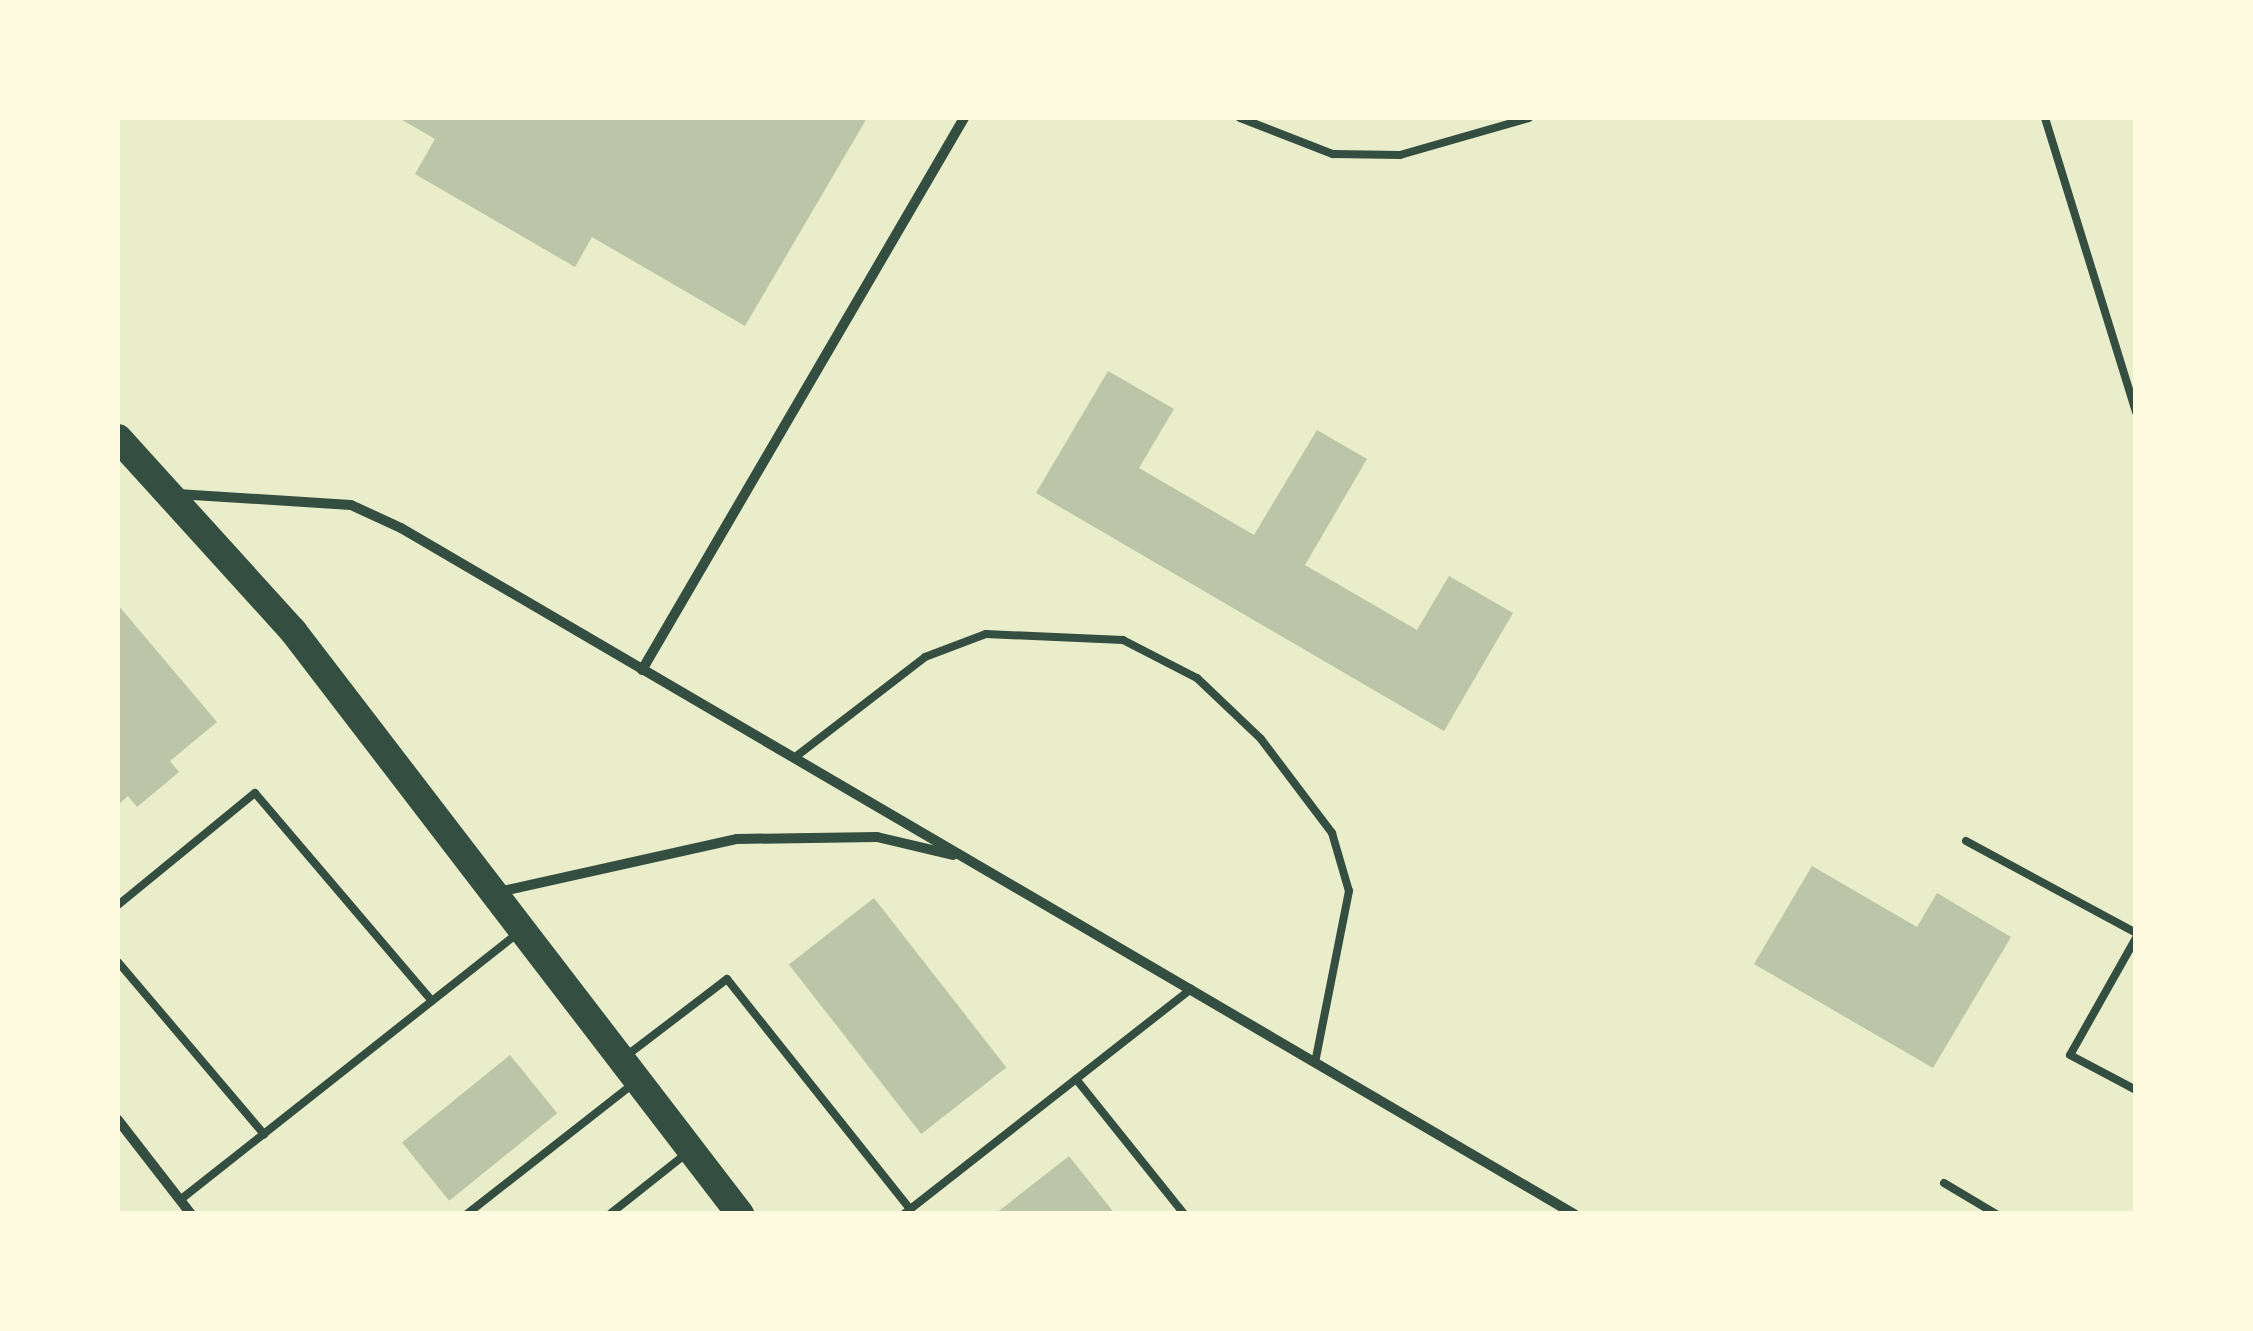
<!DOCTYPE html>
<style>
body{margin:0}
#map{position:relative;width:2253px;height:1331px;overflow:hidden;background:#e9edc9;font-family:"Noto Serif",serif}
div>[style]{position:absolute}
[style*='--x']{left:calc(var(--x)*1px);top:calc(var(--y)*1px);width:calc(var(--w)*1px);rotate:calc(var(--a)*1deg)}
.building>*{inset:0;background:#bcc5a7;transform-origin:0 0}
.service>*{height:8px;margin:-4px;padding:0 4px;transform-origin:4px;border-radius:4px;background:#344e41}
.minor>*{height:10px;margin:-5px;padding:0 5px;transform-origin:5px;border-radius:5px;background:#344e41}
.trunk>*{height:28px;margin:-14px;padding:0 14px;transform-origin:14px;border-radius:14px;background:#344e41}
span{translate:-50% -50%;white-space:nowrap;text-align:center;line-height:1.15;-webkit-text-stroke:8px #fefae0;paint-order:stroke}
.frame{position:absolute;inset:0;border:120px solid #fefae0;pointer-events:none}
</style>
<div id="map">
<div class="building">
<i style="clip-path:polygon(399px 118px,867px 118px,745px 326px,592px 237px,575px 267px,415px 174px,435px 139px)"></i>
<i style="clip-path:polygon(1108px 371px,1174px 409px,1139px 468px,1254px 535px,1317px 430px,1367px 459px,1305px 565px,1417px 630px,1449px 576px,1513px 613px,1444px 731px,1036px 493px)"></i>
<i style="clip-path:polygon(118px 605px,217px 722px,170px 761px,179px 772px,137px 807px,128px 796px,118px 805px)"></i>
<i style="clip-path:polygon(1812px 866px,1917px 927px,1937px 893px,2011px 937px,1933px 1068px,1754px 964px)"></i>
<i style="left:874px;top:898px;width:215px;height:108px;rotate:52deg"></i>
<i style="left:510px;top:1055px;width:75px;height:139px;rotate:51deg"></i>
<i style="clip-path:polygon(1069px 1156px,1115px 1214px,995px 1214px)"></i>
</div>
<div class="service">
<i style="--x:1240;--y:118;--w:100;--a:21.2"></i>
<i style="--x:1333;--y:154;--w:67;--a:0.9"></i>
<i style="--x:1400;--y:155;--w:134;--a:-16"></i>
<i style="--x:2045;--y:118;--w:308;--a:72.8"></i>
<i style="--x:794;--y:758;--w:165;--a:-37.6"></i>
<i style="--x:925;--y:657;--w:65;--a:-20.7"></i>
<i style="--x:986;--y:634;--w:137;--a:2.5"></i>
<i style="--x:1123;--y:640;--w:83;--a:27.2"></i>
<i style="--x:1197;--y:678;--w:88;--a:43.6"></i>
<i style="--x:1261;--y:739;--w:118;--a:52.9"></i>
<i style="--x:1332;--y:833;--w:60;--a:73.7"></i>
<i style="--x:1349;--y:891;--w:174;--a:101.2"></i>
<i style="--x:1966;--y:841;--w:193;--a:28.4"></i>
<i style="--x:118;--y:905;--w:177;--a:-39.3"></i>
<i style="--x:255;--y:793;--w:273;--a:49.6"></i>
<i style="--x:2136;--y:938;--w:134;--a:119.4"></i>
<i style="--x:2070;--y:1055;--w:75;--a:27.9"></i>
<i style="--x:118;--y:962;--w:226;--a:49.7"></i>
<i style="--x:626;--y:1056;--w:127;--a:-37.3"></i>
<i style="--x:727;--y:979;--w:294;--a:51.5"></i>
<i style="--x:1076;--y:1079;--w:173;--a:51.3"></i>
<i style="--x:1944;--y:1183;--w:61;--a:30.8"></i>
<i style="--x:180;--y:1200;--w:431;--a:-38.3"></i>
<i style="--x:467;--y:1214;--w:211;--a:-38.1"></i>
<i style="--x:610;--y:1214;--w:98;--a:-38.4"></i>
<i style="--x:904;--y:1214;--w:365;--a:-38.1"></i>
</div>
<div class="minor">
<i style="--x:177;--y:494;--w:174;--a:3.6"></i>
<i style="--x:351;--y:505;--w:55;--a:24.7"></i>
<i style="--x:401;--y:528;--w:1359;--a:30.32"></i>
<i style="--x:642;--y:670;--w:639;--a:-59.74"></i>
<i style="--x:498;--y:892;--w:245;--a:-12.5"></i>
<i style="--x:737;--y:839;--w:140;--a:-0.8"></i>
<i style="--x:877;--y:837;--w:78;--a:13.3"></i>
<i style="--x:118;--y:1120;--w:119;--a:52.2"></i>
</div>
<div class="trunk">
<i style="--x:118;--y:438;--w:261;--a:47.8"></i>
<i style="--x:293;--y:631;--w:735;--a:52.52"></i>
</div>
<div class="frame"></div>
</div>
